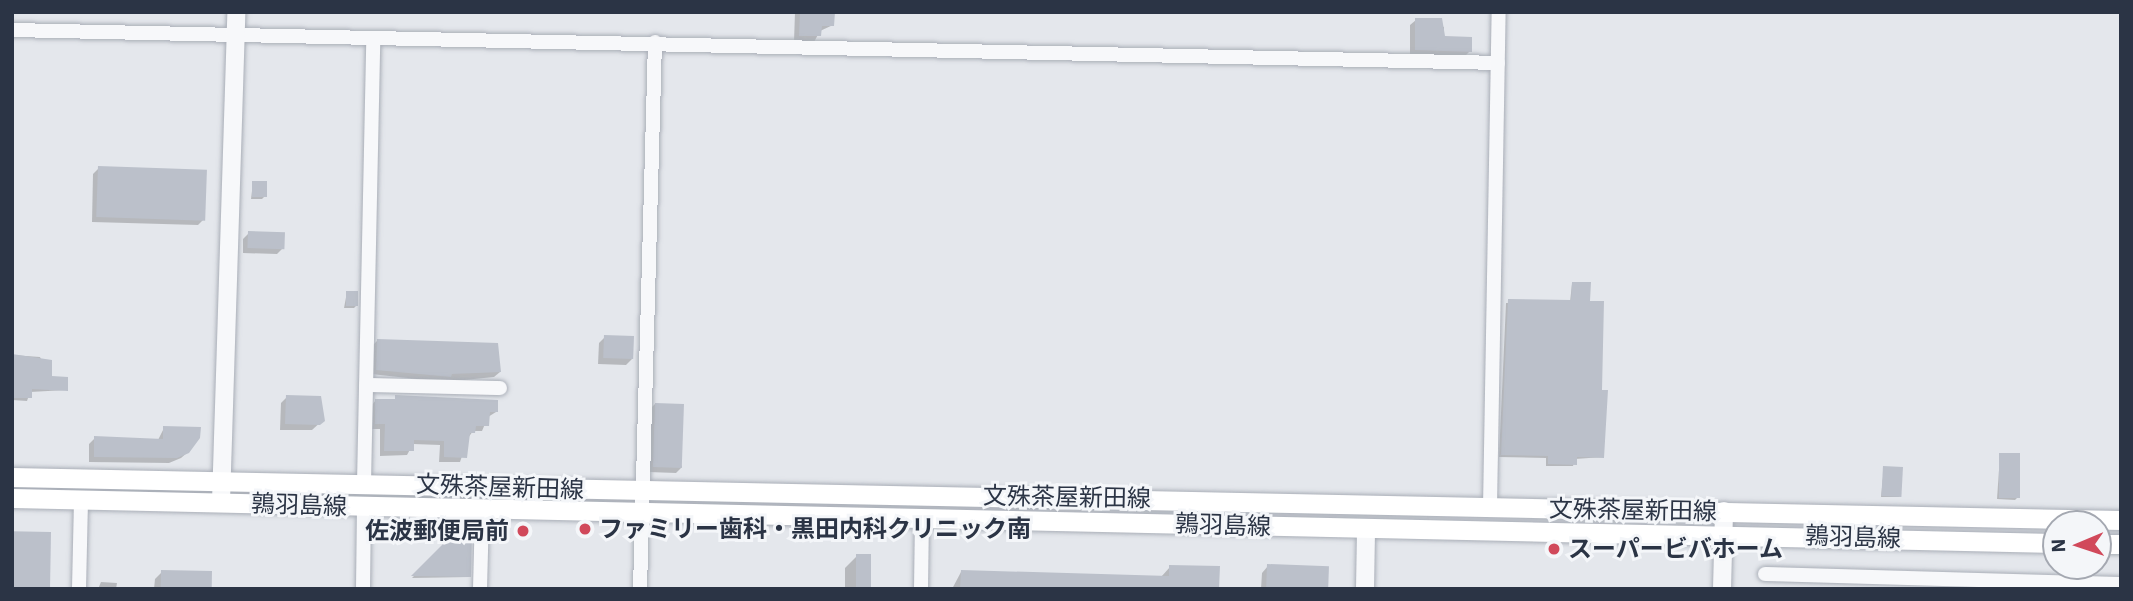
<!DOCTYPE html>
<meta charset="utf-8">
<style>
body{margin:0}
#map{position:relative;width:2133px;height:601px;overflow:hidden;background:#e4e7ec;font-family:"IBM Plex Sans","Noto Sans JP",sans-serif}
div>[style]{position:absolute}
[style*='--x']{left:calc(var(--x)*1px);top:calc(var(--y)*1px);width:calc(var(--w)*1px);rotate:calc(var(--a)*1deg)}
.shadow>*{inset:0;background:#0003}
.building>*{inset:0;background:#bbc0ca;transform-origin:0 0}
.roads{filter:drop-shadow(0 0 2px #a9aeb7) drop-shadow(0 0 2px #a9aeb7)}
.minor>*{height:14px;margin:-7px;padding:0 7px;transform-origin:7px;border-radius:7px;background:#f7f8fa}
.tertiary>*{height:18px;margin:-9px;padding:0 9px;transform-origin:9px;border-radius:9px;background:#f7f8fa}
.secondary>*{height:19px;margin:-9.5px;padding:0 9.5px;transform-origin:9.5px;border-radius:9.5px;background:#fff}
.dots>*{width:19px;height:19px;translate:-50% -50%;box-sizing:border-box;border:4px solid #f4f6f9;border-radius:50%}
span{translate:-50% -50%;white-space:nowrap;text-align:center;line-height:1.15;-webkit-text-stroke:6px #f4f6f9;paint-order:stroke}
.street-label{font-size:24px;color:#2b3445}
.poi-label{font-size:24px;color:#2b3445;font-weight:700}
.left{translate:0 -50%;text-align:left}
.right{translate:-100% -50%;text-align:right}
.frame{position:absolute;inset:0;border:14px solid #2b3445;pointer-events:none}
.north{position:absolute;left:2042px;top:510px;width:70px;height:70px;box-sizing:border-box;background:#f4f6f9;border:2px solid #a4a8b1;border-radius:50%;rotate:268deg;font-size:19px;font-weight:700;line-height:28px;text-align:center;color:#2b3445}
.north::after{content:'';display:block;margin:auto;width:24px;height:32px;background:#d1495b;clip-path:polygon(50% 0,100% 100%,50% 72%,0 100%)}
</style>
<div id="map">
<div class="shadow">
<i style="clip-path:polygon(795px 12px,833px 12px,833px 25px,820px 31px,814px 42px,794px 41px)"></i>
<i style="clip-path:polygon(1416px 20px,1444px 27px,1444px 38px,1470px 51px,1465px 56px,1410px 55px,1410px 25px)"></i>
<i style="clip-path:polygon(99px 168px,204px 219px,198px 225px,92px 222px,93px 174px)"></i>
<i style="clip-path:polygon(253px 183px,265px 196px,262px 199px,251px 199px)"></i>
<i style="clip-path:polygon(249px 233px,283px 248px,277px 254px,243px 253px,243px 239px)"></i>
<i style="clip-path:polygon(1572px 284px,1588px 303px,1600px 392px,1607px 392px,1603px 457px,1575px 459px,1573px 466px,1546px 466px,1546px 458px,1499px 457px,1506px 303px,1570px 302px)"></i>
<i style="clip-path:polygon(347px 292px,356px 306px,354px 308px,344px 308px)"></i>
<i style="clip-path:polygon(605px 337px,632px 359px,626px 365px,598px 364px,599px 343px)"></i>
<i style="clip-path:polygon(377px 341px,500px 372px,494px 377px,444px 382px,371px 374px,372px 346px)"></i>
<i style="clip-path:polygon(12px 355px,40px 357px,50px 378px,66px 390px,30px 392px,27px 401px,12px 400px)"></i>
<i style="clip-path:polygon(287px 397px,323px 420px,312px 430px,280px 430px,281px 403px)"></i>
<i style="clip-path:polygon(376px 400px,496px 412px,488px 417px,482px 431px,473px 431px,468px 438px,460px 462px,439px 462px,440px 445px,413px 444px,407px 455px,380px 456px,380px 429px,370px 429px,371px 406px)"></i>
<i style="clip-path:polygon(655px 404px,682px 467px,676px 473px,648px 472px,649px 410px)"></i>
<i style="clip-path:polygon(164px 428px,188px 452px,181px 458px,169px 463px,89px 462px,89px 444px,95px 438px,158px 440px)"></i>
<i style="clip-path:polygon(2000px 455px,2018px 497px,2015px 500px,1997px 499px)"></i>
<i style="clip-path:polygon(1884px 468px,1901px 495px,1899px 497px,1881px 497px)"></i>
<i style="clip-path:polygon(457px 532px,469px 577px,412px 578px)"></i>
<i style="clip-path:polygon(857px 556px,869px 589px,845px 589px,845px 568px)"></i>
<i style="clip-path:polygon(1268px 566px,1326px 589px,1261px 589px,1262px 573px)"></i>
<i style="clip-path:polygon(1170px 567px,1217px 589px,952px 589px,961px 572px,1161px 577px)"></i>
<i style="clip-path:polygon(162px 572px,209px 589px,154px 589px,155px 579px)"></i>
<i style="clip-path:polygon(101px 582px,117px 583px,116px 589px,98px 589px)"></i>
</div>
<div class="building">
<i style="clip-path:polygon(800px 12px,835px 12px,834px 26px,822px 26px,821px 36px,799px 36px)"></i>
<i style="clip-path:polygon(1415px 18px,1442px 18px,1445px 36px,1472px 37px,1472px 52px,1415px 50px)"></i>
<i style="left:98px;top:166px;width:109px;height:51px;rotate:2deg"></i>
<i style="left:252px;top:181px;width:15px;height:16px"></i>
<i style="left:248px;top:231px;width:37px;height:17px;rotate:2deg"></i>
<i style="clip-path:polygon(1572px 282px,1591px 282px,1590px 301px,1604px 301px,1602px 390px,1608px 390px,1604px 458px,1577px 457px,1577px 465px,1548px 464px,1548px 456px,1501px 455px,1508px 299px,1571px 300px)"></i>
<i style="left:346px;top:291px;width:12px;height:15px"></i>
<i style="left:604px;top:335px;width:30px;height:23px;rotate:2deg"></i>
<i style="clip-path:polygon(377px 339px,498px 343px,501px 372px,452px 374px,451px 377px,376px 370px)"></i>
<i style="clip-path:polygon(12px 354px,52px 360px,52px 376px,68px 377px,68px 391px,32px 389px,32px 398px,12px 398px)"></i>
<i style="clip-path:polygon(286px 395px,321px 396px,325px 421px,320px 425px,285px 424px)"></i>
<i style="clip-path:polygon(395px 395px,498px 400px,498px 412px,490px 412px,489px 426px,476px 426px,475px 433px,470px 433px,467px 458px,444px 457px,444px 441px,414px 440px,414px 451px,384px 451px,385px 424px,375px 424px,375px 399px,395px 399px)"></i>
<i style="left:655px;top:403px;width:29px;height:64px;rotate:2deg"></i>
<i style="clip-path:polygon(163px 426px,201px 427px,200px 438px,189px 453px,177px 458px,94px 457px,94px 436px,163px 439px)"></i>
<i style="left:1999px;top:453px;width:21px;height:45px"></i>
<i style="left:1883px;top:466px;width:20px;height:30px;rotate:3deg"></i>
<i style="clip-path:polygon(457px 530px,472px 531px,471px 577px,411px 576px)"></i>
<i style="left:51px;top:532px;width:57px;height:39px;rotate:91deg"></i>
<i style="left:856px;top:554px;width:15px;height:35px"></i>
<i style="left:1267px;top:564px;width:62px;height:25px;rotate:2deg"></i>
<i style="clip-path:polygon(1169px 565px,1220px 566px,1219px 589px,960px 589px,961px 570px,1169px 576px)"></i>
<i style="left:161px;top:570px;width:51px;height:17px;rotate:1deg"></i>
</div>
<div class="roads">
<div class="minor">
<i style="--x:12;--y:30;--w:1486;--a:1.27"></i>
<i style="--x:366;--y:385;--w:134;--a:1.3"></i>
<i style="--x:364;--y:483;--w:444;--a:-88.8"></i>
<i style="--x:1490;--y:507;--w:495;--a:-89"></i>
<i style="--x:1765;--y:574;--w:356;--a:1.6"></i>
<i style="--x:79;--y:589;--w:88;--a:-88.7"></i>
<i style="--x:363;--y:589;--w:82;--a:-89.3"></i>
<i style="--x:480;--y:589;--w:79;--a:-88.5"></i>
<i style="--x:640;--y:589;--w:547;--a:-88.43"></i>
<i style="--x:921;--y:589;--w:72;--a:-89.2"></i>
</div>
<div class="tertiary">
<i style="--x:221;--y:502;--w:490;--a:-88.2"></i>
<i style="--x:1365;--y:589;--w:60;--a:-89"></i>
<i style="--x:1722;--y:589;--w:78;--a:-88.5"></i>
</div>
<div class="secondary">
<i style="--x:12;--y:477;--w:2109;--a:1.17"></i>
<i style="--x:12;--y:498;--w:2044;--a:1.26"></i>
<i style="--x:2098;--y:544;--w:23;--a:0"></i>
</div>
</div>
<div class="dots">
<i style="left:585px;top:529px;background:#d1495b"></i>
<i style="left:523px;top:531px;background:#d1495b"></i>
<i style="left:1554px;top:549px;background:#d1495b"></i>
</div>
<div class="street-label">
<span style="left:500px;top:487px;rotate:2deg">文殊茶屋新田線</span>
<span style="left:1067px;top:497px;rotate:1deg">文殊茶屋新田線</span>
<span style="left:299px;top:505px;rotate:2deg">鶉羽島線</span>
<span style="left:1633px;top:510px;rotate:1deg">文殊茶屋新田線</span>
<span style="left:1223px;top:525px;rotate:2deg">鶉羽島線</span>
<span style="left:1853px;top:537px;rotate:2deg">鶉羽島線</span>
</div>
<div class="poi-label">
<span class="left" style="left:599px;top:529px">ファミリー歯科・黒田内科クリニック南</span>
<span class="right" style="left:509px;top:531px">佐波郵便局前</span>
<span class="left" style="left:1568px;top:549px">スーパービバホーム</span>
</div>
<div class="frame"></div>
<div class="north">N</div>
</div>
